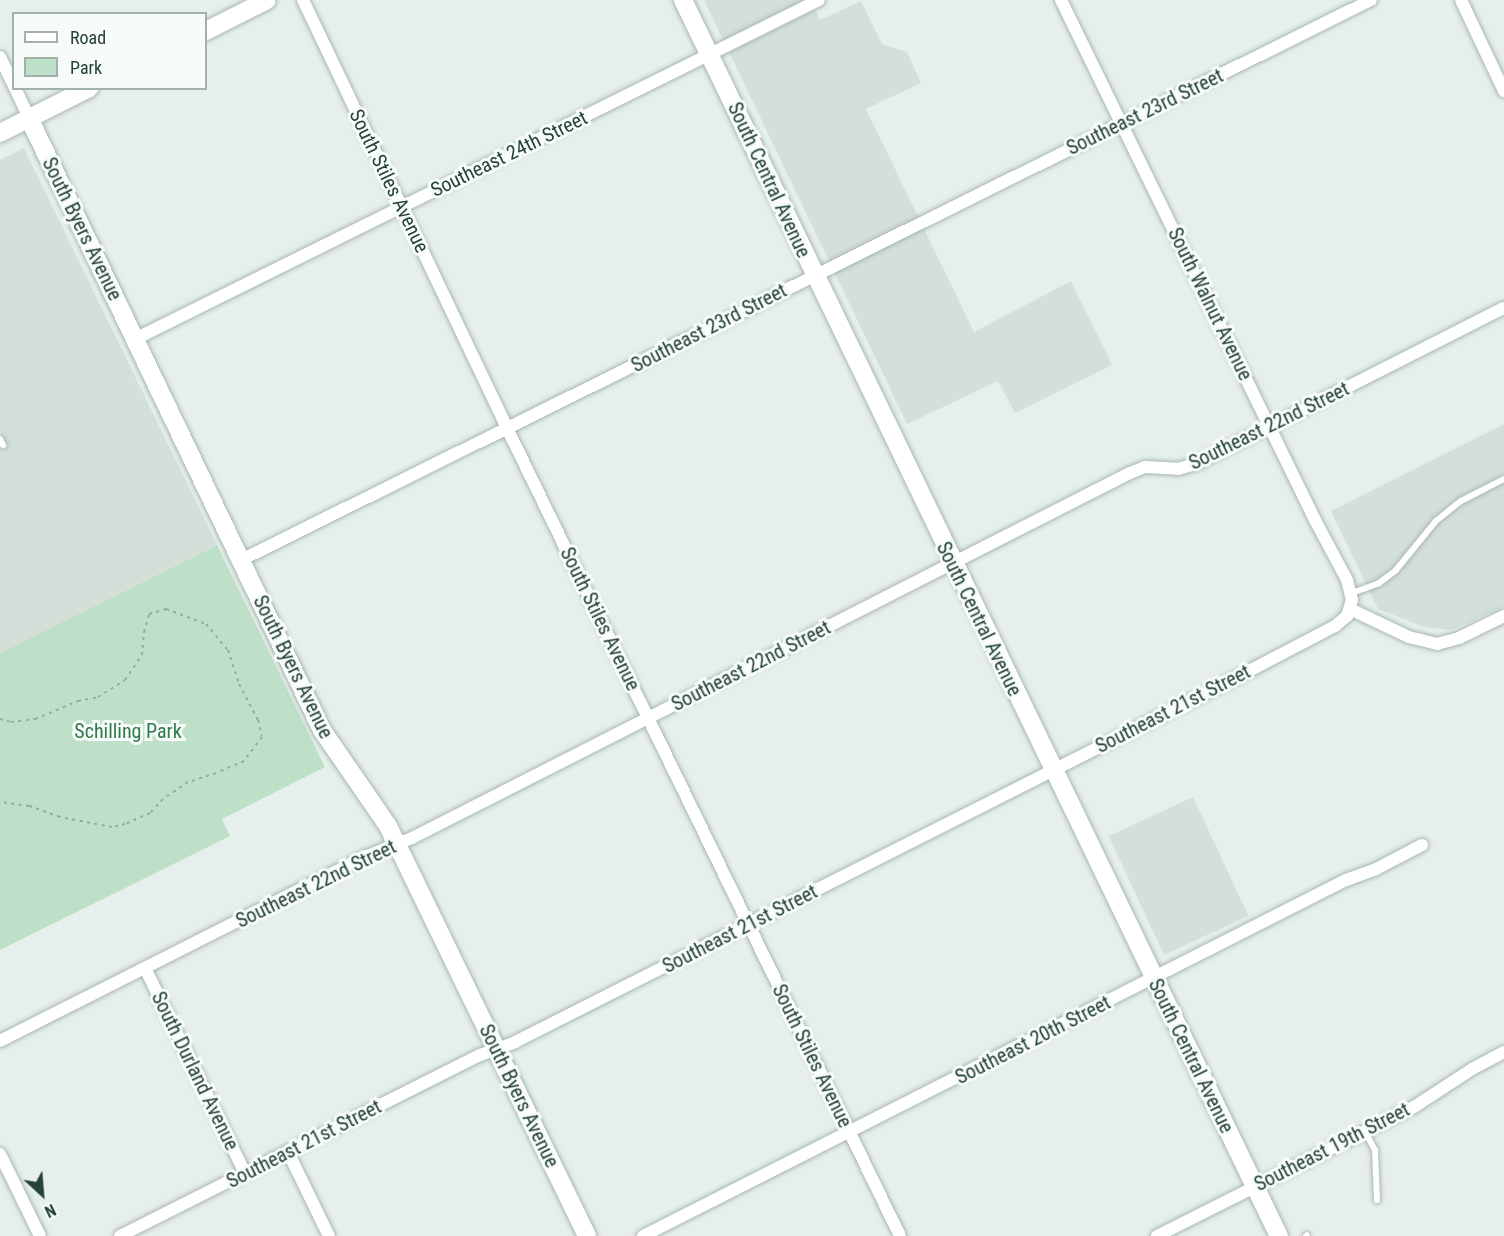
<!DOCTYPE html>
<style>
body{margin:0}
#map{position:relative;width:1504px;height:1236px;overflow:hidden;background:#e6efeb;font-family:"Roboto Condensed",sans-serif}
div>[style]{position:absolute}
[style*='--x']{left:calc(var(--x)*1px);top:calc(var(--y)*1px);width:calc(var(--w)*1px);rotate:calc(var(--a)*1deg)}
.built>*{inset:0;background:#d4dfda;transform-origin:0 0}
.green>*{inset:0;background:#bfe0c8}
.path>*{height:2px;margin-top:-1px;transform-origin:0;background:repeating-linear-gradient(90deg,#86b3a5 0 3px,transparent 0 7.5px)}
.roads{filter:drop-shadow(0 0 2px #a8b8b2) drop-shadow(0 0 2px #a8b8b2)}
.lane>*{height:6px;margin:-3px;padding:0 3px;transform-origin:3px;border-radius:3px;background:#fff}
.street>*{height:12px;margin:-6px;padding:0 6px;transform-origin:6px;border-radius:6px;background:#fff}
.secondary>*{height:18px;margin:-9px;padding:0 9px;transform-origin:9px;border-radius:9px;background:#fff}
span{translate:-50% -50%;white-space:nowrap;text-align:center;line-height:1.15;-webkit-text-stroke:6px #f7fbf9;paint-order:stroke}
.street-label{font-size:20px;color:#24423a}
.park-label{font-size:20px;color:#2d7a4b}
.legend{position:absolute;left:12px;top:12px;width:195px;height:78px;box-sizing:border-box;background:#f7fbf9;border:2px solid #a3b1ad;margin:0;padding:8px 10px;list-style:none;font-size:18px;color:#24423a}
.legend li{display:flex;align-items:center;gap:12px;height:30px}
.legend b{width:30px;border:2px solid #a3b1ad}
.north{position:absolute;left:12px;top:1164px;width:60px;height:60px;-webkit-text-stroke:4px #f7fbf9;paint-order:stroke;rotate:154deg;font-size:16px;font-weight:700;line-height:24px;text-align:center;color:#24423a}
.north::after{content:'';display:block;margin:auto;width:21px;height:27px;background:#24423a;clip-path:polygon(50% 0,100% 100%,50% 72%,0 100%)}
</style>
<div id="map">
<div class="built">
<i style="clip-path:polygon(704px 0,811px 0,820px 20px,861px 1px,882px 44px,907px 52px,921px 83px,866px 109px,974px 332px,1071px 281px,1112px 365px,1015px 413px,998px 381px,907px 424px)"></i>
<i style="clip-path:polygon(24px 148px,217px 545px,0 653px,0 160px)"></i>
<i style="clip-path:polygon(1504px 424px,1504px 607px,1451px 630px,1424px 627px,1378px 609px,1331px 511px)"></i>
<i style="left:1193px;top:797px;width:131px;height:93px;rotate:65deg"></i>
</div>
<div class="green">
<i style="clip-path:polygon(217px 545px,325px 767px,222px 819px,230px 836px,0 950px,0 653px)"></i>
</div>
<div class="path">
<i style="--x:0;--y:719;--w:11;--a:15"></i>
<i style="--x:11;--y:722;--w:24;--a:-7"></i>
<i style="--x:35;--y:719;--w:47;--a:-22.7"></i>
<i style="--x:78;--y:701;--w:20;--a:-11"></i>
<i style="--x:98;--y:697;--w:32;--a:-32"></i>
<i style="--x:125;--y:680;--w:30;--a:-56"></i>
<i style="--x:142;--y:655;--w:23;--a:-85"></i>
<i style="--x:144;--y:632;--w:19;--a:-74"></i>
<i style="--x:149;--y:614;--w:18;--a:-16"></i>
<i style="--x:166;--y:609;--w:43;--a:20.6"></i>
<i style="--x:206;--y:624;--w:34;--a:50"></i>
<i style="--x:228;--y:650;--w:36;--a:72"></i>
<i style="--x:239;--y:684;--w:41;--a:62.2"></i>
<i style="--x:258;--y:720;--w:17;--a:77"></i>
<i style="--x:262;--y:737;--w:30;--a:127"></i>
<i style="--x:244;--y:761;--w:30;--a:157"></i>
<i style="--x:216;--y:773;--w:29;--a:162"></i>
<i style="--x:188;--y:782;--w:30;--a:146"></i>
<i style="--x:163;--y:799;--w:19;--a:133"></i>
<i style="--x:150;--y:813;--w:27;--a:156"></i>
<i style="--x:125;--y:824;--w:13;--a:167"></i>
<i style="--x:112;--y:827;--w:53;--a:-169.1"></i>
<i style="--x:60;--y:817;--w:33;--a:-160"></i>
<i style="--x:29;--y:806;--w:29;--a:-172"></i>
</div>
<div class="roads">
<div class="lane">
<i style="--x:0;--y:439;--w:7;--a:63"></i>
<i style="--x:1352;--y:593;--w:29;--a:-20"></i>
<i style="--x:1379;--y:583;--w:21;--a:-37"></i>
<i style="--x:1396;--y:570;--w:63;--a:-50.8"></i>
<i style="--x:1436;--y:521;--w:32;--a:-39"></i>
<i style="--x:1461;--y:501;--w:48;--a:-27.1"></i>
<i style="--x:1365;--y:1132;--w:21;--a:61"></i>
<i style="--x:1375;--y:1150;--w:50;--a:87.7"></i>
<i style="--x:1306;--y:1236;--w:1;--a:-45"></i>
</div>
<div class="street">
<i style="--x:303;--y:0;--w:474;--a:64.5"></i>
<i style="--x:507;--y:428;--w:899;--a:64.06"></i>
<i style="--x:1461;--y:0;--w:101;--a:64.7"></i>
<i style="--x:0;--y:57;--w:32;--a:64"></i>
<i style="--x:15;--y:88;--w:33;--a:65"></i>
<i style="--x:135;--y:339;--w:763;--a:-26.36"></i>
<i style="--x:241;--y:560;--w:1261;--a:-26.36"></i>
<i style="--x:1350;--y:609;--w:65;--a:25.4"></i>
<i style="--x:1409;--y:637;--w:29;--a:14"></i>
<i style="--x:1437;--y:644;--w:23;--a:-15"></i>
<i style="--x:1459;--y:638;--w:50;--a:-26.1"></i>
<i style="--x:145;--y:968;--w:228;--a:64"></i>
<i style="--x:0;--y:1041;--w:411;--a:-26.8"></i>
<i style="--x:367;--y:856;--w:48;--a:-21.8"></i>
<i style="--x:412;--y:838;--w:805;--a:-26.95"></i>
<i style="--x:1130;--y:473;--w:16;--a:-22"></i>
<i style="--x:1145;--y:467;--w:33;--a:3"></i>
<i style="--x:1178;--y:469;--w:19;--a:-16"></i>
<i style="--x:1196;--y:464;--w:345;--a:-26.9"></i>
<i style="--x:288;--y:1152;--w:93;--a:64"></i>
<i style="--x:0;--y:1154;--w:91;--a:64"></i>
<i style="--x:120;--y:1236;--w:403;--a:-26.7"></i>
<i style="--x:480;--y:1055;--w:37;--a:-20"></i>
<i style="--x:515;--y:1042;--w:796;--a:-26.79"></i>
<i style="--x:1226;--y:683;--w:123;--a:-27.6"></i>
<i style="--x:1335;--y:626;--w:16;--a:-40"></i>
<i style="--x:1347;--y:616;--w:17;--a:-73"></i>
<i style="--x:1352;--y:600;--w:21;--a:-104"></i>
<i style="--x:1347;--y:580;--w:66;--a:-118.1"></i>
<i style="--x:1316;--y:522;--w:581;--a:-116.04"></i>
<i style="--x:643;--y:1236;--w:788;--a:-26.86"></i>
<i style="--x:1346;--y:880;--w:32;--a:-20"></i>
<i style="--x:1376;--y:869;--w:52;--a:-27.6"></i>
<i style="--x:1157;--y:1236;--w:288;--a:-26.7"></i>
<i style="--x:1414;--y:1107;--w:69;--a:-33.2"></i>
<i style="--x:1472;--y:1069;--w:36;--a:-28"></i>
</div>
<div class="secondary">
<i style="--x:683;--y:0;--w:1372;--a:64.26"></i>
<i style="--x:206;--y:31;--w:68;--a:-26.9"></i>
<i style="--x:29;--y:118;--w:679;--a:64.42"></i>
<i style="--x:322;--y:730;--w:116;--a:55.5"></i>
<i style="--x:388;--y:826;--w:456;--a:64.1"></i>
<i style="--x:0;--y:133;--w:100;--a:-26.8"></i>
</div>
</div>
<div class="street-label">
<span style="left:1145px;top:112px;rotate:-26deg">Southeast 23rd Street</span>
<span style="left:509px;top:154px;rotate:-26deg">Southeast 24th Street</span>
<span style="left:769px;top:180px;rotate:65deg">South Central Avenue</span>
<span style="left:389px;top:181px;rotate:64deg">South Stiles Avenue</span>
<span style="left:82px;top:229px;rotate:64deg">South Byers Avenue</span>
<span style="left:1210px;top:304px;rotate:64deg">South Walnut Avenue</span>
<span style="left:709px;top:328px;rotate:-27deg">Southeast 23rd Street</span>
<span style="left:1269px;top:426px;rotate:-26deg">Southeast 22nd Street</span>
<span style="left:600px;top:619px;rotate:64deg">South Stiles Avenue</span>
<span style="left:979px;top:619px;rotate:64deg">South Central Avenue</span>
<span style="left:751px;top:666px;rotate:-27deg">Southeast 22nd Street</span>
<span style="left:293px;top:667px;rotate:64deg">South Byers Avenue</span>
<span style="left:1173px;top:709px;rotate:-27deg">Southeast 21st Street</span>
<span style="left:316px;top:884px;rotate:-26deg">Southeast 22nd Street</span>
<span style="left:740px;top:929px;rotate:-27deg">Southeast 21st Street</span>
<span style="left:1033px;top:1040px;rotate:-27deg">Southeast 20th Street</span>
<span style="left:812px;top:1056px;rotate:64deg">South Stiles Avenue</span>
<span style="left:1191px;top:1056px;rotate:64deg">South Central Avenue</span>
<span style="left:195px;top:1071px;rotate:64deg">South Durland Avenue</span>
<span style="left:519px;top:1096px;rotate:64deg">South Byers Avenue</span>
<span style="left:304px;top:1144px;rotate:-27deg">Southeast 21st Street</span>
<span style="left:1332px;top:1147px;rotate:-27deg">Southeast 19th Street</span>
</div>
<div class="park-label">
<span style="left:128px;top:731px">Schilling Park</span>
</div>
<ul class="legend">
<li><b style="height:8px;background:#fff"></b>Road</li>
<li><b style="height:16px;background:#bfe0c8"></b>Park</li>
</ul>
<div class="north">N</div>
</div>
